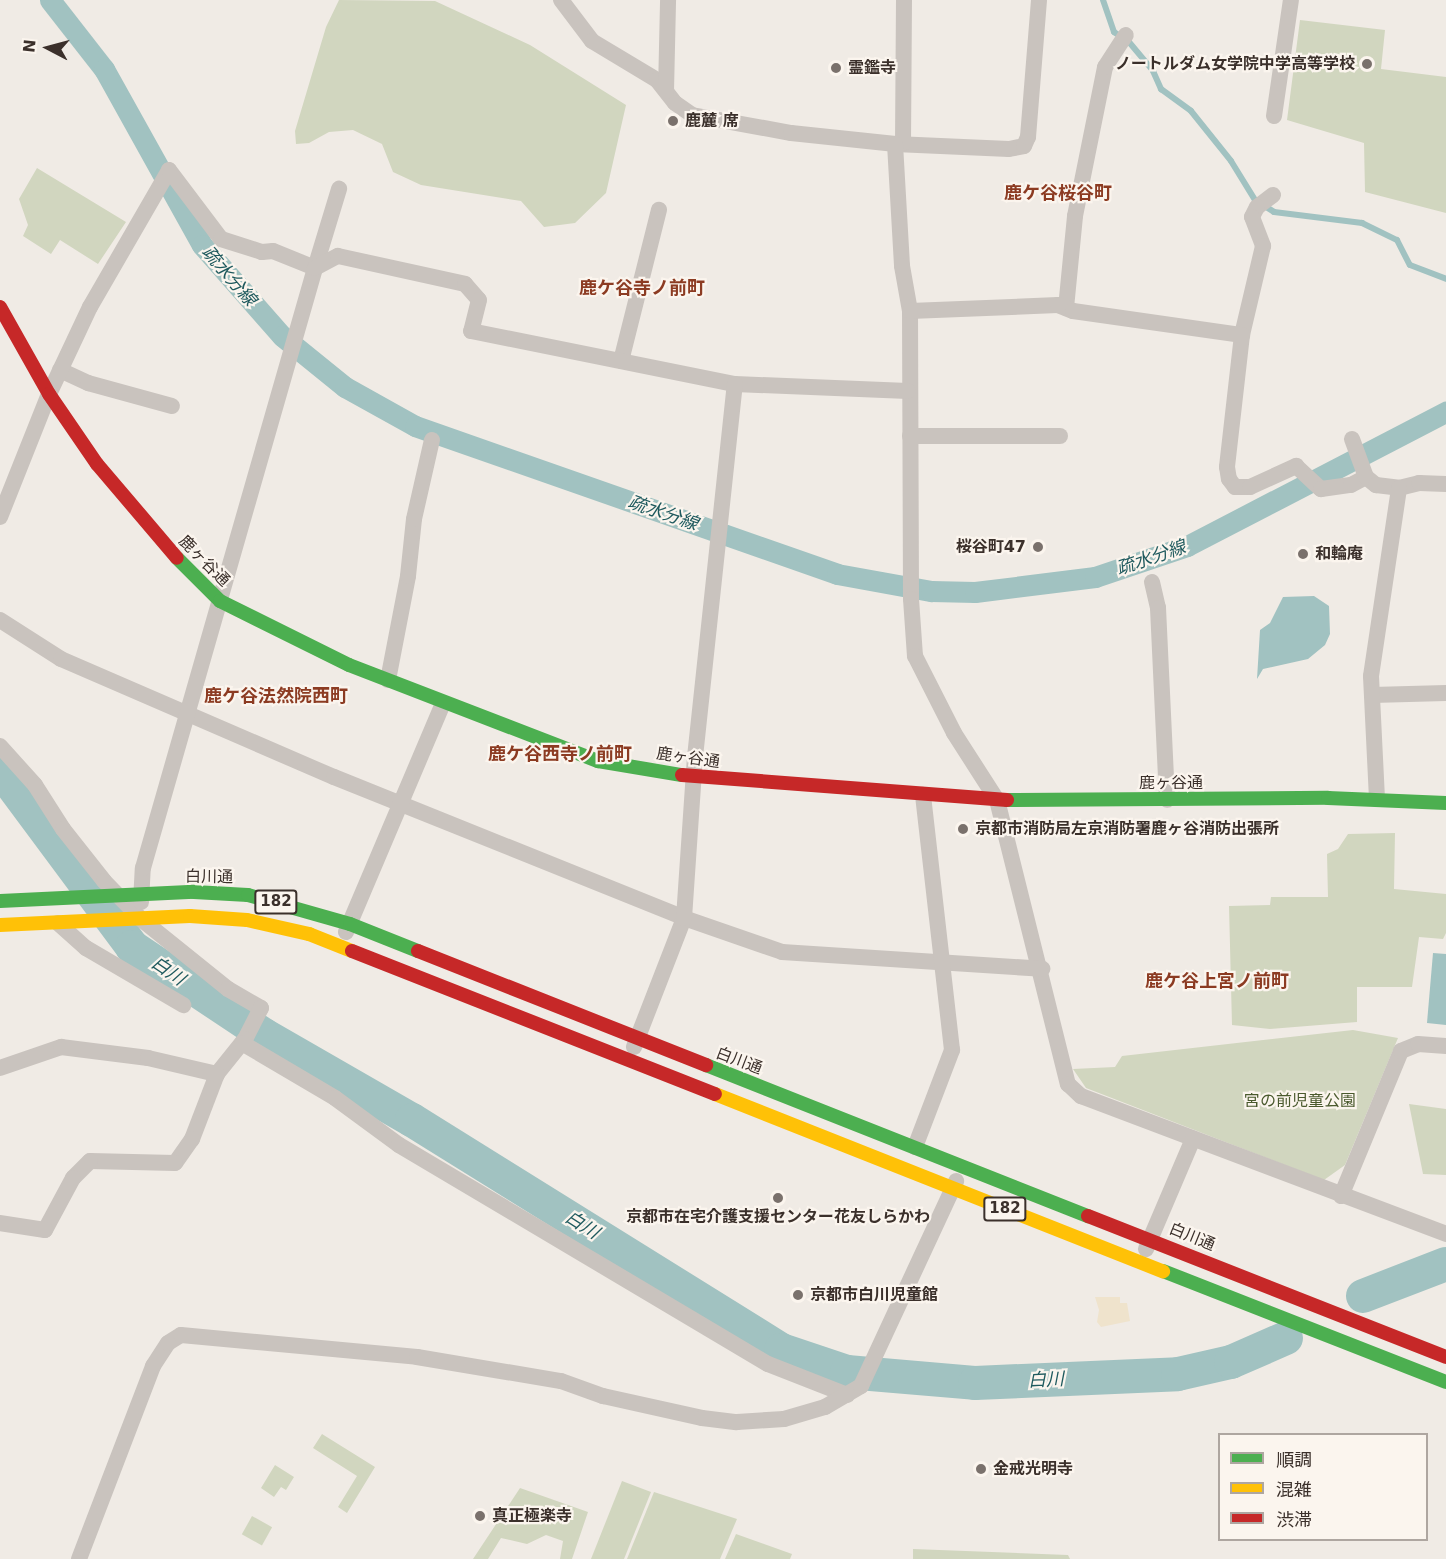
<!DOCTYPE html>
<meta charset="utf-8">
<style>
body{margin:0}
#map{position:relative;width:1446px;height:1559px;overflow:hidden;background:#f0ebe5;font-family:"DejaVu Sans","Noto Sans JP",sans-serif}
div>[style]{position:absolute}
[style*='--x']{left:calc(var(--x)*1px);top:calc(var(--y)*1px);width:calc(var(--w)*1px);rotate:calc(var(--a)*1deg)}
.green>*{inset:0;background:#d1d6bf;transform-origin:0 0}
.sand>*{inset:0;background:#efe3cc}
.water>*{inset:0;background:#a1c2c1}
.stream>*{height:6px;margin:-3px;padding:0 3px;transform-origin:3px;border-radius:3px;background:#a1c2c1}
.canal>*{height:21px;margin:-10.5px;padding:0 10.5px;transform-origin:10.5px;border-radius:10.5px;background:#a1c2c1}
.river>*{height:34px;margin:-17px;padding:0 17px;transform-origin:17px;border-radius:17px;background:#a1c2c1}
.street>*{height:16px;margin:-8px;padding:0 8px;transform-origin:8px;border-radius:8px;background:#c9c3be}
.fast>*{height:14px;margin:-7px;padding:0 7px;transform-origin:7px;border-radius:7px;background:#4caf50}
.slow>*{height:14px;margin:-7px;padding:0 7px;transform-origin:7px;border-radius:7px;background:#ffc107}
.jam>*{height:14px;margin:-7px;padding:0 7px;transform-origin:7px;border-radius:7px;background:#c62828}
.dots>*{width:16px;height:16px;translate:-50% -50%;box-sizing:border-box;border:3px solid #fbf5ee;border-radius:50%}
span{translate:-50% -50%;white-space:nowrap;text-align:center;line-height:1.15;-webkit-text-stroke:4.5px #fbf5ee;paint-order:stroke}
.shield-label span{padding:2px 4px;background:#fbf5ee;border:2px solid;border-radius:4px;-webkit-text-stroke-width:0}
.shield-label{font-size:15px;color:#3b302b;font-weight:700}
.poi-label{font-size:16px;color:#3b302b;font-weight:700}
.right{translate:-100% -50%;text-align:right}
.left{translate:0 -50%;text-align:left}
.street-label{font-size:16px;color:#3b302b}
.park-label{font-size:16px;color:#4a5a2e}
.neighbourhood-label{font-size:18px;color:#8c3b22;font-weight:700}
.water-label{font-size:18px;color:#1f5a5e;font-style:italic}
.legend{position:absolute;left:1218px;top:1433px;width:210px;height:108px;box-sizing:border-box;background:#fbf5ee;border:2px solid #aea6a0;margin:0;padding:8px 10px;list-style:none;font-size:18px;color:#3b302b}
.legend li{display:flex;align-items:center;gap:12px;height:30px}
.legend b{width:30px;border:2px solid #aea6a0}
.north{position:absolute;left:18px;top:18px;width:60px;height:60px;-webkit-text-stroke:4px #fbf5ee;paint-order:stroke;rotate:276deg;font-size:16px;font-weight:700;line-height:24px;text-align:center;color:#3b302b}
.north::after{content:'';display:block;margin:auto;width:21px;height:27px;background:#3b302b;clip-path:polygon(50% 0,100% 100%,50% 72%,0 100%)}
</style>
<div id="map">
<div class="green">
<i style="clip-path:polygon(339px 0,435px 1px,530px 45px,626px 105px,606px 193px,575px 223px,544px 227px,521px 201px,421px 185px,393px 172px,382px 144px,353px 130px,329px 132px,309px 143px,296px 144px,295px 131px,326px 27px)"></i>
<i style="clip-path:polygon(1300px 20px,1385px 30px,1381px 69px,1446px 77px,1446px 213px,1365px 192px,1364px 143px,1287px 120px)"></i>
<i style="clip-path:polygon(37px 168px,126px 222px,98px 264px,60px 240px,51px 254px,23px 236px,28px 225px,19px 199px)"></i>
<i style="clip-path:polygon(1395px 833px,1394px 889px,1446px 894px,1446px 933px,1443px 939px,1419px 937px,1412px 987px,1357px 987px,1357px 1022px,1270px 1029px,1232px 1025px,1229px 906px,1270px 905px,1271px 897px,1328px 897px,1327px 854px,1338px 849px,1348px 834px)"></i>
<i style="clip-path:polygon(1353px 1030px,1398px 1038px,1345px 1165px,1324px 1180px,1086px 1088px,1073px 1069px,1115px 1067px,1122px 1056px)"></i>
<i style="clip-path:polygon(1409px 1104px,1446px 1109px,1446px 1175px,1423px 1174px)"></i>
<i style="clip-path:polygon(322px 1434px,375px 1467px,347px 1513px,338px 1507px,357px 1476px,313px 1448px)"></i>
<i style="clip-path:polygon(275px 1465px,294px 1477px,286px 1490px,281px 1487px,274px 1497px,261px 1488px)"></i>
<i style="clip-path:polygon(622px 1481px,651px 1492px,624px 1559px,591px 1559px)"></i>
<i style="clip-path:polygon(520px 1488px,588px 1512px,572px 1559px,560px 1559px,563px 1541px,546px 1535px,527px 1544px,501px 1538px,488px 1559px,473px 1559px)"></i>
<i style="clip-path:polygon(654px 1492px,737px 1519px,720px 1559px,627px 1559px)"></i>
<i style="left:252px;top:1516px;width:23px;height:21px;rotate:29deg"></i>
<i style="clip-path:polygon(736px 1534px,792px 1554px,790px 1559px,725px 1559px)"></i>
<i style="clip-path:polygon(913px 1549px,1068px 1555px,1070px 1559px,913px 1559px)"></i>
</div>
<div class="sand">
<i style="clip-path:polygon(1095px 1297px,1120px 1297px,1120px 1303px,1127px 1303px,1130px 1321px,1101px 1327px,1097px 1322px,1099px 1310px)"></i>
</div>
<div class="water">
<i style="clip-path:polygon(1314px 596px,1329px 606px,1330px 634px,1325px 645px,1308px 659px,1263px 669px,1257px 679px,1260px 630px,1270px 623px,1283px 597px)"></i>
<i style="clip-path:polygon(1433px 953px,1446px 954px,1446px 1025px,1427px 1023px)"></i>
</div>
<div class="stream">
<i style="--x:1103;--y:0;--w:34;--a:71"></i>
<i style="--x:1114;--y:32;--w:18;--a:34"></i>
<i style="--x:1129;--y:42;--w:38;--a:50"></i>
<i style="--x:1153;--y:71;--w:20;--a:66"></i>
<i style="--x:1161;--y:89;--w:37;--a:36"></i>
<i style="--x:1191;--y:111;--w:64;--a:51.3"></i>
<i style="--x:1231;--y:161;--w:46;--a:58.4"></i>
<i style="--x:1255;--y:200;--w:22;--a:32"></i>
<i style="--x:1274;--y:212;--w:89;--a:7.1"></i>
<i style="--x:1362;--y:223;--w:39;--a:26"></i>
<i style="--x:1397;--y:240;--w:28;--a:63"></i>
<i style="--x:1410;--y:265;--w:39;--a:21"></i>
</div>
<div class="canal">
<i style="--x:50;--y:0;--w:88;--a:52"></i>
<i style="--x:104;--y:69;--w:201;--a:60.9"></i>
<i style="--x:202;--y:245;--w:121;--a:48.7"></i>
<i style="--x:282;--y:336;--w:81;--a:39"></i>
<i style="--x:345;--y:387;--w:80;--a:29.1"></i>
<i style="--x:415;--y:426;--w:447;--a:19.3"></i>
<i style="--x:837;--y:574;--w:96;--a:10.3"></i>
<i style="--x:931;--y:591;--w:44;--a:1.3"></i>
<i style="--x:975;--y:592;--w:121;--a:-7.1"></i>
<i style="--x:1095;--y:577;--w:97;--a:-18.6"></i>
<i style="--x:1187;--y:546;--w:292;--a:-27.4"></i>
</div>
<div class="river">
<i style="--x:0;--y:769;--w:222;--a:53.4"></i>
<i style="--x:132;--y:947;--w:159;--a:33.7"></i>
<i style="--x:264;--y:1035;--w:171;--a:29.9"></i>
<i style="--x:412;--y:1120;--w:435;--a:31.9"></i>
<i style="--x:781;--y:1350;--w:70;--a:18.4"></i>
<i style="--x:847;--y:1372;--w:128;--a:4.9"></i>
<i style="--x:975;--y:1383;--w:203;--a:-2.5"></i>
<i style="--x:1178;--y:1374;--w:54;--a:-12.8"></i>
<i style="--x:1231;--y:1362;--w:60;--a:-23.6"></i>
<i style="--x:1363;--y:1296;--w:89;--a:-21.1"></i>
</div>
<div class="street">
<i style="--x:561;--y:0;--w:51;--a:52.9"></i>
<i style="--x:592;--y:41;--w:76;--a:31"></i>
<i style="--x:657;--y:80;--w:29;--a:52"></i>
<i style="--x:675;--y:103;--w:21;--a:35"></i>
<i style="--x:692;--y:115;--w:101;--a:10.3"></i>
<i style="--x:791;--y:133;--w:105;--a:6"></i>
<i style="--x:895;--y:144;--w:114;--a:2.5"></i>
<i style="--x:1009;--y:149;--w:15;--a:-11"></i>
<i style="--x:1024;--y:146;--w:10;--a:-66"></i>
<i style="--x:1028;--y:137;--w:137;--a:-85.4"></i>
<i style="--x:666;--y:91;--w:91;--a:-88.7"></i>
<i style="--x:1274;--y:116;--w:117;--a:-81.7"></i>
<i style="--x:903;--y:143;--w:143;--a:-89.6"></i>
<i style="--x:895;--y:144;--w:122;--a:86.7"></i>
<i style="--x:902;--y:266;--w:46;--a:79.9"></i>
<i style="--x:910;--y:311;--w:288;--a:89.8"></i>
<i style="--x:911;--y:599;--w:57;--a:86"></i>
<i style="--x:915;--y:656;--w:86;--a:63.1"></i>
<i style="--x:954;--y:733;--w:80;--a:57.3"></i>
<i style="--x:997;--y:800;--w:293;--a:76"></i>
<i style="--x:1068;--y:1084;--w:18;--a:43"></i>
<i style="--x:1081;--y:1096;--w:390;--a:20.7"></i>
<i style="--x:1273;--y:195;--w:20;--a:143"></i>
<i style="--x:1257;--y:207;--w:11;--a:117"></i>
<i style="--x:1252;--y:217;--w:31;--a:69"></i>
<i style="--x:1263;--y:246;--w:91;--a:103.3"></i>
<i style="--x:1242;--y:335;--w:133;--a:96.5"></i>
<i style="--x:1227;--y:467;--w:12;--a:81"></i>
<i style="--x:1229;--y:479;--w:10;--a:53"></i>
<i style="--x:1235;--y:487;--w:15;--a:0"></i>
<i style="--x:1250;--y:487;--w:51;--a:-24.5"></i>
<i style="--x:1296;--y:466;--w:34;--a:43"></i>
<i style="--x:1321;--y:489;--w:30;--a:-8"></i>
<i style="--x:1351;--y:485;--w:17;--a:-28"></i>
<i style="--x:1066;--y:308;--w:92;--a:-84.4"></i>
<i style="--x:1075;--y:216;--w:152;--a:-78.6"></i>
<i style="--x:1105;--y:67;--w:38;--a:-57"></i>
<i style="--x:910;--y:311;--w:148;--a:-2.3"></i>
<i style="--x:1058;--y:305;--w:16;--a:22"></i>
<i style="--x:1073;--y:311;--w:171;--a:8.1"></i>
<i style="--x:621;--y:361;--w:156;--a:-75.9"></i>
<i style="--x:60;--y:370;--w:31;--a:25"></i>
<i style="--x:88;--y:383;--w:87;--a:15.3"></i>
<i style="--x:910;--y:436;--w:150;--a:0"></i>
<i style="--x:1352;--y:439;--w:40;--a:69.8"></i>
<i style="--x:1366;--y:477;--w:13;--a:39"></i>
<i style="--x:1376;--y:485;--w:23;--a:7"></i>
<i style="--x:1399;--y:488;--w:21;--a:-14"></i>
<i style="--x:1419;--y:483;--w:27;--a:2"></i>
<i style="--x:0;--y:517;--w:132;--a:-68.3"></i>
<i style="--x:49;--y:394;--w:96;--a:-64.8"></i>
<i style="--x:90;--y:307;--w:158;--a:-60"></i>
<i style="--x:169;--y:170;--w:86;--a:53"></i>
<i style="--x:221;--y:239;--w:43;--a:17.6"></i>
<i style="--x:262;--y:252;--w:11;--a:-5"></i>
<i style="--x:273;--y:251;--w:45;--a:22"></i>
<i style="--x:315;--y:268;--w:83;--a:-73.1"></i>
<i style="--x:1152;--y:582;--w:27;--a:77"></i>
<i style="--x:1158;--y:608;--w:192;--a:87.3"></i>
<i style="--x:0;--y:620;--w:72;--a:32.6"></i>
<i style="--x:61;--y:659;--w:297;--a:23.4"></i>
<i style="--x:334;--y:777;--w:377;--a:21.9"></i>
<i style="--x:684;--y:918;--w:104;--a:19.1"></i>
<i style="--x:782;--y:952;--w:261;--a:3.7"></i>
<i style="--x:388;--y:680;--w:106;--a:-79.1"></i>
<i style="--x:408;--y:576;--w:57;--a:-84"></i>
<i style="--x:414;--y:519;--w:81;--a:-77.2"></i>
<i style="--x:1372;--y:695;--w:74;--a:-1.5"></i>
<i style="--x:0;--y:746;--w:52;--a:48.1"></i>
<i style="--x:35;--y:785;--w:52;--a:57.5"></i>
<i style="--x:63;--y:829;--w:66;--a:51.7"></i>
<i style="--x:104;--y:881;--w:53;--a:45.8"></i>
<i style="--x:141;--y:919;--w:112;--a:38.8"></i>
<i style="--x:228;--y:989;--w:38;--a:30"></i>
<i style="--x:261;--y:1008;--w:35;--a:117"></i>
<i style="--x:245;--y:1039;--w:45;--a:128.7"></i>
<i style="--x:217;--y:1074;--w:70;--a:111"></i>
<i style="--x:192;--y:1139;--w:29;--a:125"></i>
<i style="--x:175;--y:1163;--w:85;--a:-178.7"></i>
<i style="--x:90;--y:1161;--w:24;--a:135"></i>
<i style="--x:73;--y:1178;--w:59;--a:118.3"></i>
<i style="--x:45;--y:1230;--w:46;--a:-171.2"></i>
<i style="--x:1377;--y:799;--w:123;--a:-92.8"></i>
<i style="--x:1371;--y:676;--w:190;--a:-81.5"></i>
<i style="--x:141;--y:902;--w:34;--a:-87"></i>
<i style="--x:143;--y:868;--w:624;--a:-74"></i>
<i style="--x:315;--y:268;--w:26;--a:-28"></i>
<i style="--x:338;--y:256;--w:130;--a:12.4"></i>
<i style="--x:465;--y:284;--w:21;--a:49"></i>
<i style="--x:479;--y:300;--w:32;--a:104"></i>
<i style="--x:471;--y:331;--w:269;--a:11.4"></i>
<i style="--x:735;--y:384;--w:173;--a:2.3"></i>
<i style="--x:58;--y:923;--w:38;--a:42"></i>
<i style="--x:86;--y:948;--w:113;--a:30.4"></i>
<i style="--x:346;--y:932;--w:248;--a:-67"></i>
<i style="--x:242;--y:1043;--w:108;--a:30.6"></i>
<i style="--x:335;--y:1098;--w:79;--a:36.3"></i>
<i style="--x:399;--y:1145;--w:429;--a:30.7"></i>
<i style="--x:768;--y:1364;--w:85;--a:21.4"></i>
<i style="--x:634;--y:1047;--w:138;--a:-68.8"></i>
<i style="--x:684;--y:918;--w:161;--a:-86.1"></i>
<i style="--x:695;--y:757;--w:375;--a:-83.9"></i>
<i style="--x:0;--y:1068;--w:65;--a:-19"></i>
<i style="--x:61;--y:1047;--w:88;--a:7.2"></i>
<i style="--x:148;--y:1058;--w:71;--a:13.1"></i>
<i style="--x:915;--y:1147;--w:104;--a:-69.1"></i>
<i style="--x:952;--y:1050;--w:257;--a:-96.5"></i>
<i style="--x:1341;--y:1196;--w:157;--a:-67.5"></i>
<i style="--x:1401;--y:1051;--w:18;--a:-22"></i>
<i style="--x:1418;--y:1044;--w:28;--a:4"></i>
<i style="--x:1146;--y:1249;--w:120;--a:-66.9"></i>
<i style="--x:79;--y:1559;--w:207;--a:-69"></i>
<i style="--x:153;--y:1366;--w:27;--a:-57"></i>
<i style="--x:168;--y:1343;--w:15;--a:-32"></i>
<i style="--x:181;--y:1335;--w:237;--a:5.3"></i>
<i style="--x:417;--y:1357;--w:146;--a:9.5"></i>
<i style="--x:561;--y:1381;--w:45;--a:19.7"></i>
<i style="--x:603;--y:1396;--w:101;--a:12.5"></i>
<i style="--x:702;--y:1418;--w:35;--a:7"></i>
<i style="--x:737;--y:1422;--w:47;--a:-3.7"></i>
<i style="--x:784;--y:1419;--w:43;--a:-16.3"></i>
<i style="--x:825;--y:1407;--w:42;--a:-30.3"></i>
<i style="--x:861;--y:1386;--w:226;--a:-65.1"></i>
</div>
<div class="fast">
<i style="--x:177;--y:558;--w:61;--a:45"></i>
<i style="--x:220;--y:601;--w:144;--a:26.4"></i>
<i style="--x:349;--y:665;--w:267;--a:21.1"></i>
<i style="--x:598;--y:761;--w:85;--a:9.5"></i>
<i style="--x:1007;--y:800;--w:321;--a:-0.4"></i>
<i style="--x:1328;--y:798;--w:118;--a:2.4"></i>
<i style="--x:0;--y:901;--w:194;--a:-2.7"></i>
<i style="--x:194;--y:892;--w:54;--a:3.2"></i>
<i style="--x:248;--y:895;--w:106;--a:15.9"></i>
<i style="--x:350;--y:924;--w:73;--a:21.7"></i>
<i style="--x:706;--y:1065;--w:411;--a:21.6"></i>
<i style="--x:1163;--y:1271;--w:304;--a:21.4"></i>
</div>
<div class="slow">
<i style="--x:0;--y:925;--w:190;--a:-2.7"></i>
<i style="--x:190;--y:916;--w:57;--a:4"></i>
<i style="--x:247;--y:920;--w:64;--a:12.7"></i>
<i style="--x:309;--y:934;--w:46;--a:21.6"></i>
<i style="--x:715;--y:1094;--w:482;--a:21.6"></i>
</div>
<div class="jam">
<i style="--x:0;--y:307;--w:100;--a:60.6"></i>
<i style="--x:49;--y:394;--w:85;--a:55.6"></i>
<i style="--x:97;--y:464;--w:123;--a:49.6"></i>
<i style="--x:682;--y:775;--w:326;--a:4.4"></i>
<i style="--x:352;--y:951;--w:390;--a:21.5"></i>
<i style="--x:418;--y:951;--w:310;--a:21.6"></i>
<i style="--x:1088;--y:1216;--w:385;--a:21.5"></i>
</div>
<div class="dots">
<i style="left:1367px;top:64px;background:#7a716c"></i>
<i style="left:836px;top:68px;background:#7a716c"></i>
<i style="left:673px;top:121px;background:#7a716c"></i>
<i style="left:1038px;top:547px;background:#7a716c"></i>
<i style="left:1303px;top:554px;background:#7a716c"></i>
<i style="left:963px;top:829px;background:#7a716c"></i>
<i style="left:778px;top:1198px;background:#7a716c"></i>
<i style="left:798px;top:1295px;background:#7a716c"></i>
<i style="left:981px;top:1469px;background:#7a716c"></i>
<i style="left:480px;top:1516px;background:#7a716c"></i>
</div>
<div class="shield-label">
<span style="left:276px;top:902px">182</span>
<span style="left:1005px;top:1209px">182</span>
</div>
<div class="poi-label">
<span class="right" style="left:1355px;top:64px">ノートルダム女学院中学高等学校</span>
<span class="left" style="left:848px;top:68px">霊鑑寺</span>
<span class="left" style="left:685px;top:121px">鹿麓 席</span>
<span class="right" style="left:1026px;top:547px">桜谷町47</span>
<span class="left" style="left:1315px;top:554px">和輪庵</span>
<span class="left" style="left:975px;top:829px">京都市消防局左京消防署鹿ヶ谷消防出張所</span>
<span style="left:778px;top:1217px">京都市在宅介護支援センター花友しらかわ</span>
<span class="left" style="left:810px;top:1295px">京都市白川児童館</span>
<span class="left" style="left:993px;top:1469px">金戒光明寺</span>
<span class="left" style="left:492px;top:1516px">真正極楽寺</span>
</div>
<div class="street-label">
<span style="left:204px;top:561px;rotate:45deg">鹿ヶ谷通</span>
<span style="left:688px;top:758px;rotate:8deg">鹿ヶ谷通</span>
<span style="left:1171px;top:783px">鹿ヶ谷通</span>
<span style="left:209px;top:877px;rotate:1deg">白川通</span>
<span style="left:739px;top:1061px;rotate:21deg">白川通</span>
<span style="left:1192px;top:1237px;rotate:22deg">白川通</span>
</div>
<div class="park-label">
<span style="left:1300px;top:1101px">宮の前児童公園</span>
</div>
<div class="neighbourhood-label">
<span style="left:1058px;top:193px">鹿ケ谷桜谷町</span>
<span style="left:642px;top:288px">鹿ケ谷寺ノ前町</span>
<span style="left:276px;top:696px">鹿ケ谷法然院西町</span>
<span style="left:560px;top:754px">鹿ケ谷西寺ノ前町</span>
<span style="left:1217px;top:981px">鹿ケ谷上宮ノ前町</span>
</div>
<div class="water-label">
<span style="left:229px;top:276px;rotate:49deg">疏水分線</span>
<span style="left:663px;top:513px;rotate:19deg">疏水分線</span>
<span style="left:1151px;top:558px;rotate:-19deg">疏水分線</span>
<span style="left:168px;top:971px;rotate:34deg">白川</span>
<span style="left:582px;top:1225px;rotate:32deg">白川</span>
<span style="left:1046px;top:1380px;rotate:-3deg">白川</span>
</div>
<ul class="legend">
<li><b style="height:8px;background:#4caf50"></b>順調</li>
<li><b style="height:8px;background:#ffc107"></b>混雑</li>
<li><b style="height:8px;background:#c62828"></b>渋滞</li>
</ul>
<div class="north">N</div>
</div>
